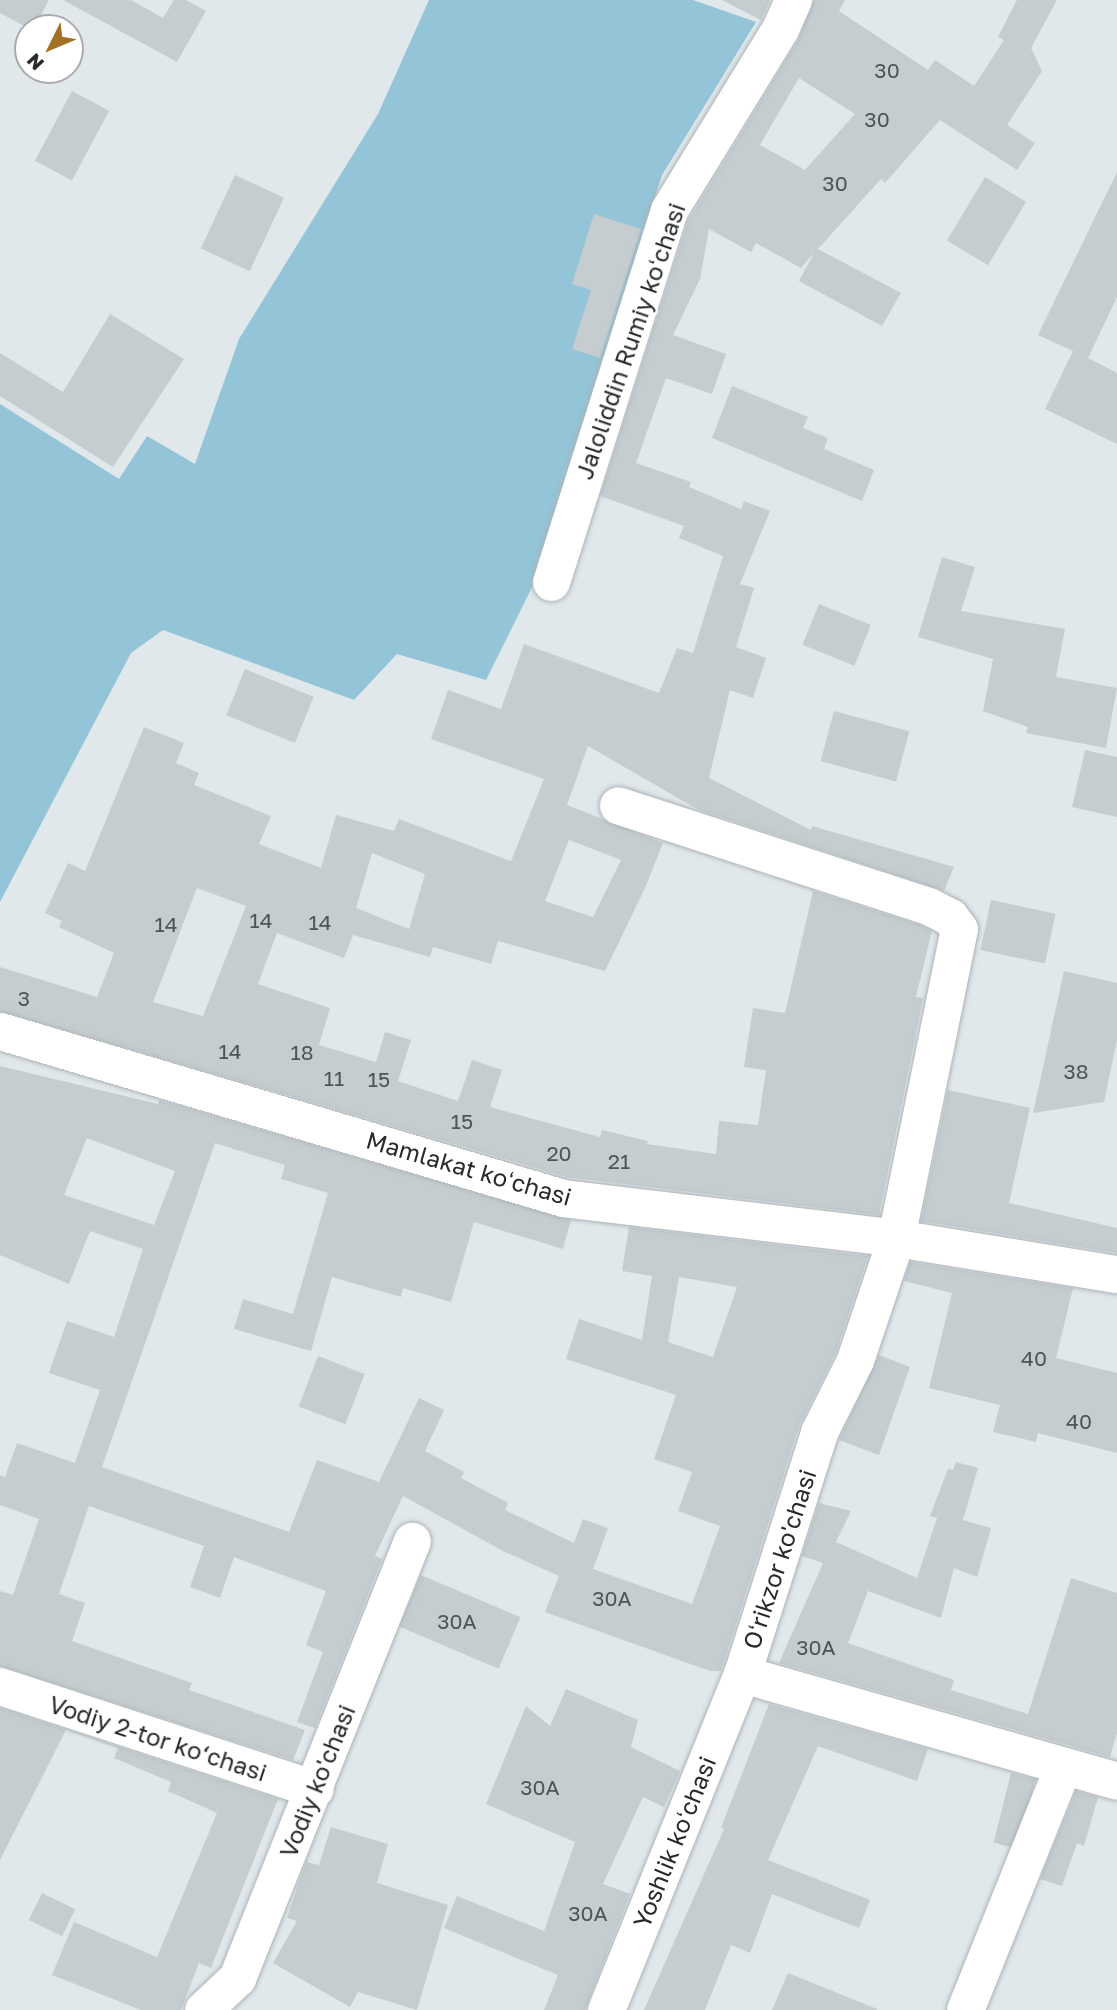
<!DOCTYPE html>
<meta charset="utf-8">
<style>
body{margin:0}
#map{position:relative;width:1117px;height:2010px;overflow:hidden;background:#e1e8eb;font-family:"Golos Text",sans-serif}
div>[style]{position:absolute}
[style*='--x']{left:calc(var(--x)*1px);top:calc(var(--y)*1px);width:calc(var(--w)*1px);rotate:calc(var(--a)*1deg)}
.green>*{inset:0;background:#93c4d7}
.building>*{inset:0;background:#c5cdd0;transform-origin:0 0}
.roads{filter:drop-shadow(0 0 2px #adb4b7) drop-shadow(0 0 2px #adb4b7)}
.minor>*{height:37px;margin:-18.5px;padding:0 18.5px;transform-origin:18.5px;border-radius:18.5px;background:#fff}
span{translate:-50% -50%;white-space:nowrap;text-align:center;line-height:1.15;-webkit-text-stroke:5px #fff;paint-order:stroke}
.number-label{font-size:21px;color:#4f5455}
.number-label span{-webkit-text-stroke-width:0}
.street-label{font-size:24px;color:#282b2c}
.north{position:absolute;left:14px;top:14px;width:70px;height:70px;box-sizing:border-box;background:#fff;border:2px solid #a9aaab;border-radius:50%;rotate:227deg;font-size:19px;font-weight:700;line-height:28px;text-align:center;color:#282b2c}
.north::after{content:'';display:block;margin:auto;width:24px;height:32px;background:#a27026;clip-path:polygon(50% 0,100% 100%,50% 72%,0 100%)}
</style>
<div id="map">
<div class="green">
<i style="clip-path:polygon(429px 0,693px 0,756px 22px,662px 175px,601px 364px,554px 543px,486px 680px,397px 654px,354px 700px,163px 630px,131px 653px,0 902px,0 404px,119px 479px,147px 436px,195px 464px,239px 339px,378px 114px)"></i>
</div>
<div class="building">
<i style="clip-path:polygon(0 0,49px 0,34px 28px,28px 28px,0 13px)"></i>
<i style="clip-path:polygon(63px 0,131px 0,163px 18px,174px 0,186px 0,206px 11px,177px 62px)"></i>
<i style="clip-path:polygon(722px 0,770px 0,761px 20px)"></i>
<i style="clip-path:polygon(evenodd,814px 0,845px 0,839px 11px,928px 70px,935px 60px,974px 86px,1004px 40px,998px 37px,1017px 0,1057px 0,1031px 48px,1042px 71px,1007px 125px,1035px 143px,1017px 170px,940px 120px,885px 183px,881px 179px,818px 249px,901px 293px,882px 326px,799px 281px,814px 253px,801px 268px,756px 243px,751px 252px,709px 229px,700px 279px,673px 335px,726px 354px,712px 394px,666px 378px,636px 463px,691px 482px,689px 487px,741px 509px,744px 501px,770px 511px,740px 584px,754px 588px,736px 647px,766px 658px,753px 698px,730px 690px,709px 778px,811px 830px,812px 826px,954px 867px,944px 891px,697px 809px,588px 746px,567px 805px,663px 843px,645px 888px,605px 971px,498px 941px,491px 964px,433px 947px,430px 957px,353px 935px,344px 958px,277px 933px,258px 984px,330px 1008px,319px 1045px,376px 1062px,385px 1032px,411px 1040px,398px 1081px,458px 1101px,472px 1060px,502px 1070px,490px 1107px,600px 1137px,602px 1130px,648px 1141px,647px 1144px,716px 1154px,719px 1121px,758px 1125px,766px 1070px,744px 1067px,753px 1008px,785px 1013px,813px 891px,920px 925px,932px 931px,916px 997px,923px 998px,879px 1215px,567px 1177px,0 1011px,0 967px,97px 997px,114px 953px,59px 927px,62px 921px,45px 913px,68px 863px,85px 871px,144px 727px,184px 743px,176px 763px,199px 773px,194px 785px,271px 816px,259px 844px,321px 868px,336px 815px,394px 831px,399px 819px,511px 861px,544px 779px,431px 739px,448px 690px,501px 709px,524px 644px,659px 693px,677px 648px,693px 653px,723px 556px,679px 538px,684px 526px,600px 496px,688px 221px,798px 40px,814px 0,799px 78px,855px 114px,805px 170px,760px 145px,799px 78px,814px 0,569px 840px,621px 860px,593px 917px,545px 901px,569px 840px,814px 0,372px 853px,425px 874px,409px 929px,356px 908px,372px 853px,814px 0,197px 888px,246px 906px,203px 1016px,153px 1002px,197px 888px)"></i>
<i style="left:72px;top:91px;width:42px;height:79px;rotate:28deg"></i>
<i style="clip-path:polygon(1117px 172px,1117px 297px,1088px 358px,1117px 373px,1117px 444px,1045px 409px,1073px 351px,1038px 335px)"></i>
<i style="left:235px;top:175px;width:54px;height:81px;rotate:25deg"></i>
<i style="left:985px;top:177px;width:48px;height:74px;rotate:31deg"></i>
<i style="clip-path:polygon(594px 214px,641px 229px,600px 358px,572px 349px,591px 290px,572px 284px)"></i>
<i style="clip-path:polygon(110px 314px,184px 359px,113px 467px,0 396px,0 353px,63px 392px)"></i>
<i style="clip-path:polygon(732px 386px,808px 417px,803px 428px,828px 438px,824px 449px,874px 470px,862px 501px,712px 438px)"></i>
<i style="clip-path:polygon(942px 557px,975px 567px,961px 611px,1065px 629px,1056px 677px,1117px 688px,1106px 748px,1026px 733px,1028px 727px,983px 711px,993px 659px,918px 637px)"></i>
<i style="left:819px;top:604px;width:56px;height:44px;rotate:22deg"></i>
<i style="left:245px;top:669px;width:74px;height:50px;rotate:22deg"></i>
<i style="left:834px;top:711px;width:78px;height:52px;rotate:15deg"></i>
<i style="clip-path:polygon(1085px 750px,1117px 757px,1117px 817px,1072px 807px)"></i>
<i style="left:991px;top:900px;width:66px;height:51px;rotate:12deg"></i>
<i style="clip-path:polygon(1064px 971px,1117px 983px,1117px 1040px,1104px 1102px,1033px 1113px)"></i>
<i style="clip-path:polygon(evenodd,0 1066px,158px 1104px,159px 1100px,571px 1220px,563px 1249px,474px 1222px,451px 1302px,403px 1288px,401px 1297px,332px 1277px,311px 1351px,234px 1329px,243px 1299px,293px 1314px,328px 1193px,281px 1179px,285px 1165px,215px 1143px,102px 1467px,289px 1532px,317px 1460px,379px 1482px,419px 1398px,444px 1410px,425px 1451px,464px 1472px,461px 1478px,508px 1503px,505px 1510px,574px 1543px,583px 1519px,608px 1528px,593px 1569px,692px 1604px,720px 1526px,678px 1511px,692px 1472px,654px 1459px,676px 1395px,566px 1359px,579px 1319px,642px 1340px,652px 1276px,622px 1271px,629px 1227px,868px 1256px,836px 1352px,799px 1426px,721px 1671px,710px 1671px,545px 1612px,559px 1576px,505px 1552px,403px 1496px,375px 1556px,382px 1559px,315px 1728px,297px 1722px,323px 1652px,306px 1645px,326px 1591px,234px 1557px,220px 1598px,190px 1587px,204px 1546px,89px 1506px,59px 1594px,85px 1603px,72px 1641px,192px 1683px,189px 1690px,305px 1730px,293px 1760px,0 1666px,0 1591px,13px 1595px,39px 1519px,0 1505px,0 1475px,5px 1477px,17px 1443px,75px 1463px,100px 1390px,49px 1373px,67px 1321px,114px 1337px,143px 1249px,90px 1231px,69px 1284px,0 1255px,0 1066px,87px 1138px,175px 1171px,154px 1225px,64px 1195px,87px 1138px,0 1066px,679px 1277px,737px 1287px,713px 1357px,668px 1342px,679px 1277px)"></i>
<i style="clip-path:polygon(948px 1090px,1030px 1108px,1009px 1203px,1117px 1228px,1117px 1253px,921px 1221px)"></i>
<i style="clip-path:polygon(910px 1262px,1073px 1288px,1056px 1358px,1117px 1373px,1117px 1453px,1038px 1433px,1036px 1442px,993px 1432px,1000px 1405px,929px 1388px,952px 1293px,904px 1281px)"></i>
<i style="clip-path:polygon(879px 1355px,910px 1367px,879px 1455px,839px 1440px)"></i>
<i style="left:318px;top:1356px;width:50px;height:54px;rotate:21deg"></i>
<i style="clip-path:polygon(956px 1462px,978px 1468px,963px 1520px,991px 1528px,977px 1577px,954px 1568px,941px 1618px,868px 1591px,848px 1643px,954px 1680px,951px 1690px,1028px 1714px,1071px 1578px,1117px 1593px,1117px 1733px,1110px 1757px,779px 1663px,823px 1563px,802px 1556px,819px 1503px,851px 1511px,836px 1542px,917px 1578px,937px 1518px,930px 1516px,948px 1469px,953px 1470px)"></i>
<i style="left:421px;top:1575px;width:108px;height:56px;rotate:23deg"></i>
<i style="clip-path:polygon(566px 1689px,638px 1720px,631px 1747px,680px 1771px,664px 1807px,643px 1797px,603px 1884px,630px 1894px,585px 2010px,544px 2010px,558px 1975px,444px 1928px,457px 1896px,544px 1931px,575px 1842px,486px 1804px,526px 1706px,550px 1726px)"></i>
<i style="clip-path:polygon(769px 1704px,928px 1749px,917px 1781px,818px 1746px,768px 1860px,870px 1900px,859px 1928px,772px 1894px,750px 1953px,731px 1945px,705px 2010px,644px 2010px,724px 1829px,721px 1828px)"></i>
<i style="clip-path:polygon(0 1708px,278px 1799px,211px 1968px,199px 1963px,181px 2010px,141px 2010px,52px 1975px,74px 1922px,157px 1957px,217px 1813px,168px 1791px,171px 1782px,114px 1758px,118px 1748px,66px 1730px,0 1860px)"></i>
<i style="left:1011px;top:1773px;width:25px;height:72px;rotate:14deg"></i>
<i style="clip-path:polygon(1076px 1791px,1098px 1797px,1084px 1846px,1077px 1843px,1062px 1886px,1040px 1879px)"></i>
<i style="clip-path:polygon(331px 1827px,388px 1844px,377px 1883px,448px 1905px,417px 2010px,358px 1992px,350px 2007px,273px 1963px,297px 1921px,287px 1918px,306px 1862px,319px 1865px)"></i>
<i style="left:42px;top:1893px;width:37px;height:30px;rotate:26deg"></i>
<i style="clip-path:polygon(788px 1973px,877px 2009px,877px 2010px,772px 2010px)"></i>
</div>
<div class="roads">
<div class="minor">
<i style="--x:551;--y:582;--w:390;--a:-72.4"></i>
<i style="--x:669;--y:210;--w:212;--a:-58.5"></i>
<i style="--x:780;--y:29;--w:32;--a:-66"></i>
<i style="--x:0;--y:1031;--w:587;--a:16.52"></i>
<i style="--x:563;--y:1198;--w:335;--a:6.8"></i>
<i style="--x:896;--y:1238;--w:224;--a:9.3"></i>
<i style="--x:742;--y:1674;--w:390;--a:15.9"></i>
<i style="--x:0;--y:1686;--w:331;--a:18.1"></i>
<i style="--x:203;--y:2010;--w:47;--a:-43.3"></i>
<i style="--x:237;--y:1978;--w:471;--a:-68.2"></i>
<i style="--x:606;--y:2010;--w:362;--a:-68"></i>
<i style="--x:742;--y:1674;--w:254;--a:-72.3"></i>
<i style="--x:819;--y:1432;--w:80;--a:-63.4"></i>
<i style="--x:855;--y:1360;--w:129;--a:-71.4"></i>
<i style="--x:896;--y:1238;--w:315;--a:-78.5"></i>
<i style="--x:959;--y:929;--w:15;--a:-127"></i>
<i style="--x:950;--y:917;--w:25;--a:-153"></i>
<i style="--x:928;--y:906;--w:326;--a:-162"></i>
<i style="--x:965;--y:2010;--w:263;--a:-68.1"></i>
</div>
</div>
<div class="number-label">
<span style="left:887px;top:70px">30</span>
<span style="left:877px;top:119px">30</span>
<span style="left:835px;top:183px">30</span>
<span style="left:261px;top:920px">14</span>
<span style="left:320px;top:922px">14</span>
<span style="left:166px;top:924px">14</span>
<span style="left:24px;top:998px">3</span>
<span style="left:230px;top:1051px">14</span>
<span style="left:302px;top:1052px">18</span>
<span style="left:1076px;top:1071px">38</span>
<span style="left:334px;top:1078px">11</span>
<span style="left:379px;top:1079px">15</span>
<span style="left:462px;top:1121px">15</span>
<span style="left:559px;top:1153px">20</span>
<span style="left:619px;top:1161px">21</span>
<span style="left:1034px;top:1358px">40</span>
<span style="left:1079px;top:1421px">40</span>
<span style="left:612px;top:1598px">30А</span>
<span style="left:457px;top:1621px">30А</span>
<span style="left:816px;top:1647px">30А</span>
<span style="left:540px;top:1787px">30А</span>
<span style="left:588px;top:1913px">30А</span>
</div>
<div class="street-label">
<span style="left:630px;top:341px;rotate:-71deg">Jaloliddin Rumiy koʻchasi</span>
<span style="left:469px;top:1168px;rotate:16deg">Mamlakat koʻchasi</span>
<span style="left:779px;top:1559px;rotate:-72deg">Oʻrikzor ko'chasi</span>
<span style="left:158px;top:1738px;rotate:18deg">Vodiy 2-tor ko‘chasi</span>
<span style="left:317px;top:1781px;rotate:-68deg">Vodiy ko'chasi</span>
<span style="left:674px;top:1842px;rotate:-68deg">Yoshlik koʻchasi</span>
</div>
<div class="north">N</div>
</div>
